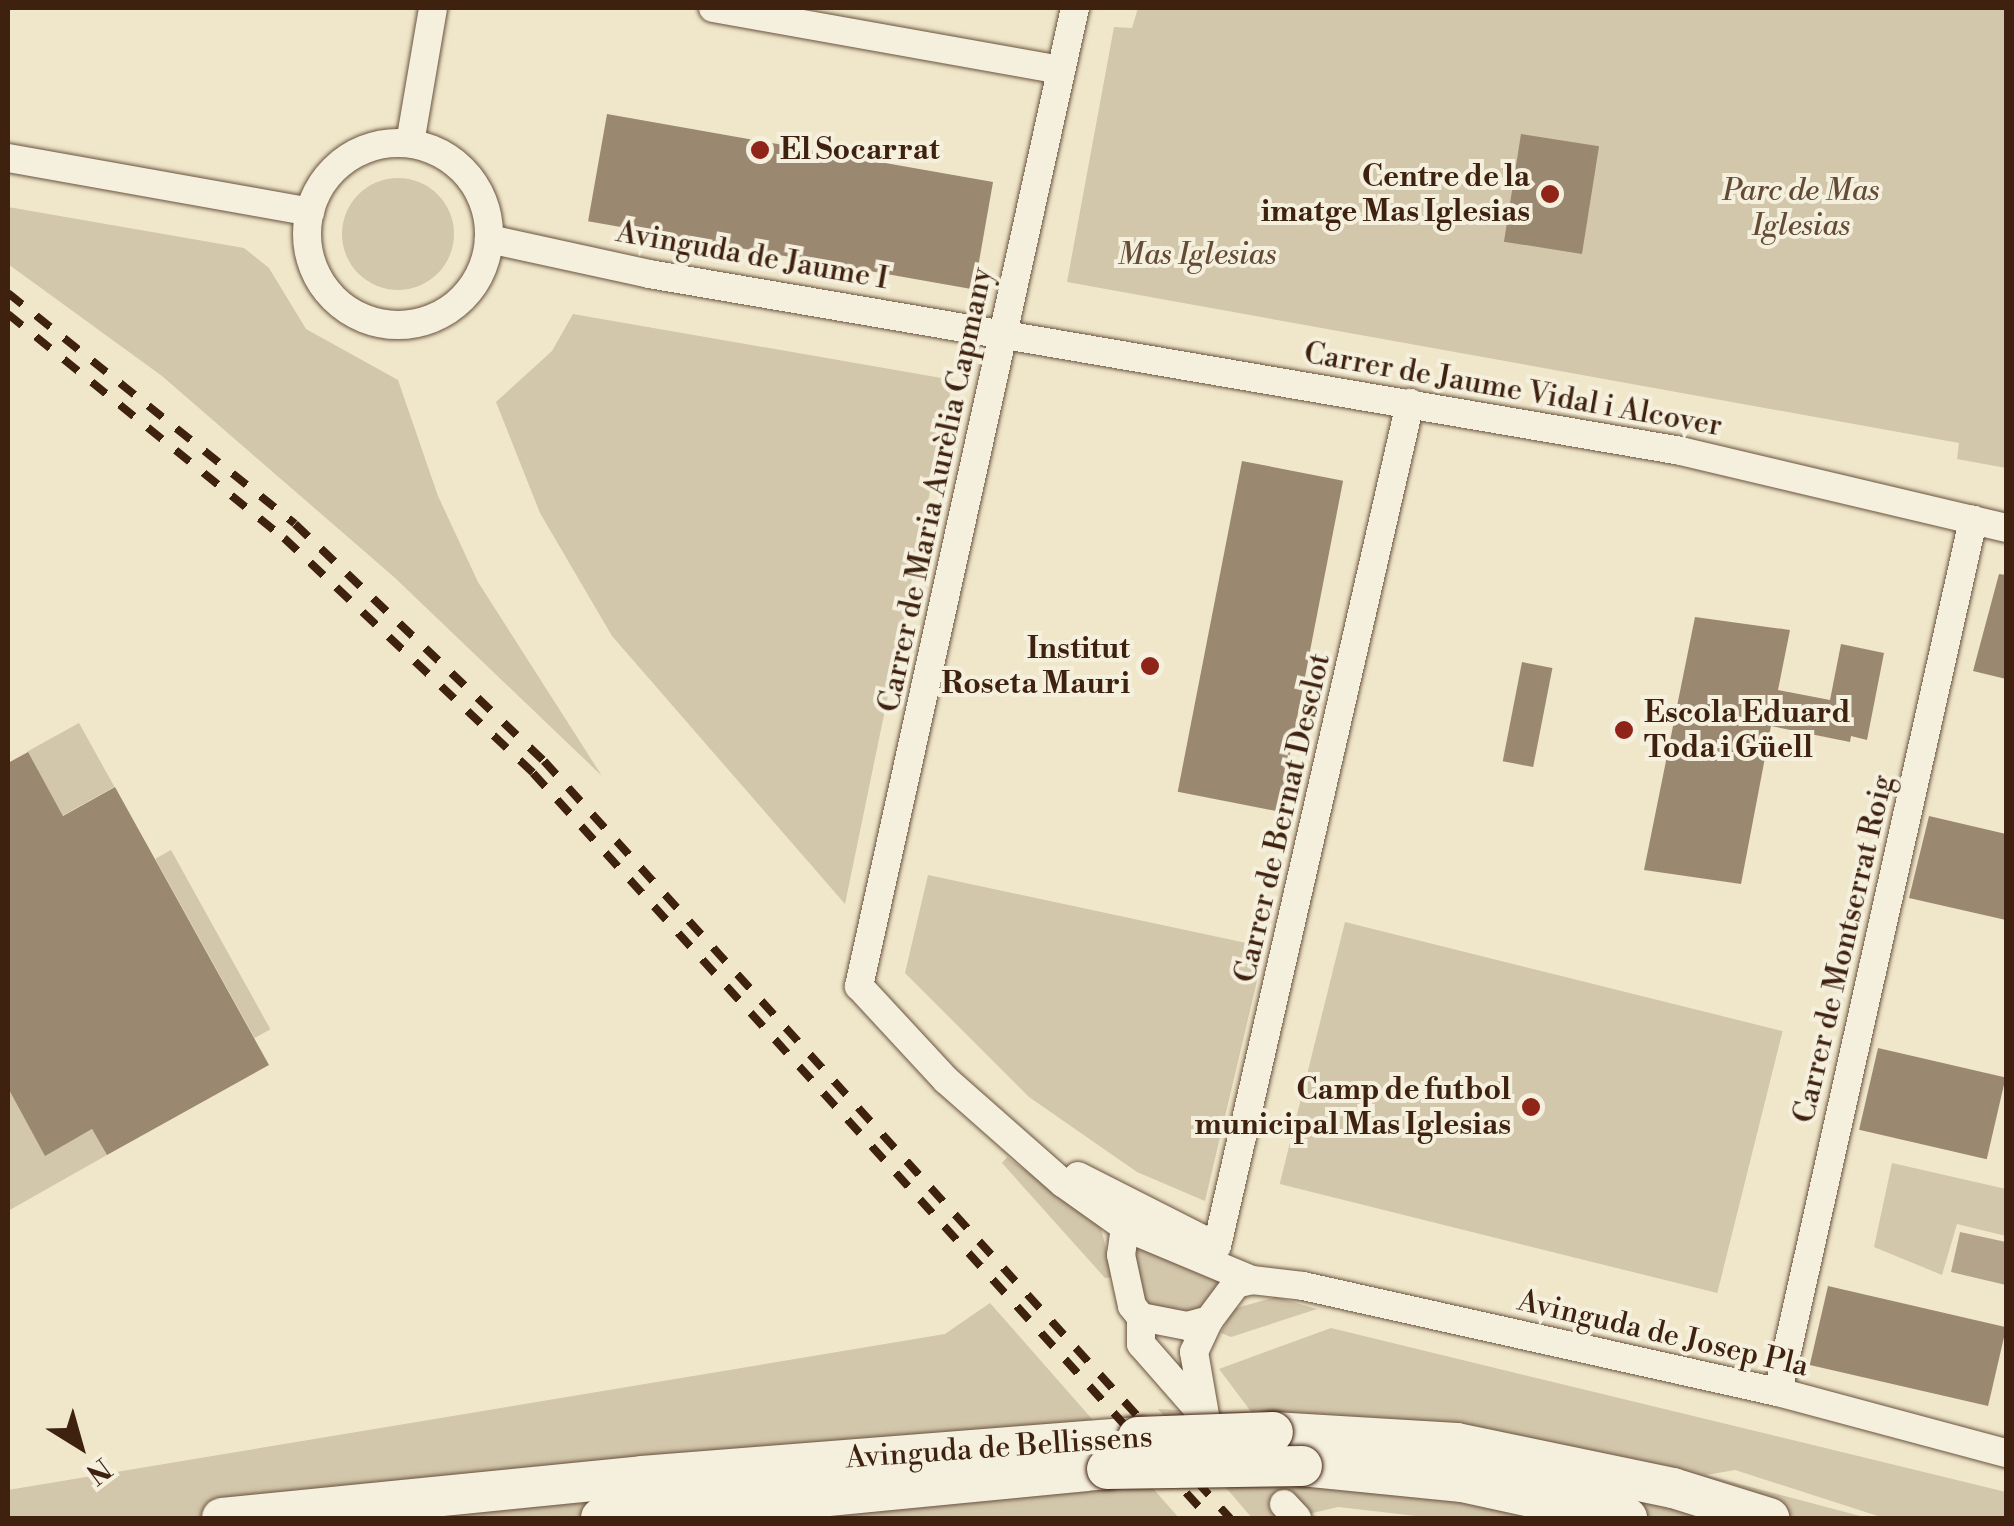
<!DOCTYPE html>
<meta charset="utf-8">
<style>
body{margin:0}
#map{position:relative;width:2014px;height:1526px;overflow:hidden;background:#f0e7cb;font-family:"Libre Bodoni",serif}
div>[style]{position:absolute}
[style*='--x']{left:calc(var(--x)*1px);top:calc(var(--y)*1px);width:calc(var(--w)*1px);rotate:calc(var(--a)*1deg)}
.green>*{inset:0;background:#d2c6ab;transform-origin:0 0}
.round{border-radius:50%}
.water>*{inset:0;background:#b3a48b}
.building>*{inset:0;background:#9b8871;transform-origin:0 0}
.roads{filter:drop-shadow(0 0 2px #6a533e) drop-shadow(0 0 2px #6a533e)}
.street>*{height:28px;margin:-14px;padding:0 14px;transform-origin:14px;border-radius:14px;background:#f5efdd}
.street>.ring{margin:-14px;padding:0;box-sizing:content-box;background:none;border:28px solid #f5efdd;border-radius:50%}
.secondary>*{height:40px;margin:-20px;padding:0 20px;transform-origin:20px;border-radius:20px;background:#f5efdd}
.rail>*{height:8px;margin-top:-4px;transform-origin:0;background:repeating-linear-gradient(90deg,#3e220f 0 18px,transparent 0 36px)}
.bridges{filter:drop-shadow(0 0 2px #3e220f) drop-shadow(0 0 2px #3e220f)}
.secondary-bridge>*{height:40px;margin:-20px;padding:0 20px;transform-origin:20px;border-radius:20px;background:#f5efdd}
.dots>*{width:28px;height:28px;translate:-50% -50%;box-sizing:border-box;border:5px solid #f5efdd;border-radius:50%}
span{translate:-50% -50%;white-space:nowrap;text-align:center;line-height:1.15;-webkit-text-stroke:8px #f5efdd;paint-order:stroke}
.poi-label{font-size:30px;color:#3e220f;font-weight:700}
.left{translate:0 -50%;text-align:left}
.right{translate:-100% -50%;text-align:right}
.park-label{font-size:30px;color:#634b36;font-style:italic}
.street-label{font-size:30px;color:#3e220f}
.frame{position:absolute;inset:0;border:10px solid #3e220f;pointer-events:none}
.north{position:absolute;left:30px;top:1396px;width:100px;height:100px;-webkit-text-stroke:8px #f5efdd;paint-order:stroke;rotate:143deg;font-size:28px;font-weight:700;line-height:40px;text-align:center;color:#3e220f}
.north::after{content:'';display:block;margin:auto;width:35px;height:45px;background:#3e220f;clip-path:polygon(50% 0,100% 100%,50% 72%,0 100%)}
</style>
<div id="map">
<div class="green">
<i style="clip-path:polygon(1138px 8px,2006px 8px,2006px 468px,1957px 459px,1959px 443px,1067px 282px,1114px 27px,1132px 28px)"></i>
<i class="round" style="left:342px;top:178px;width:112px;height:112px"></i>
<i style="clip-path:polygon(8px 207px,244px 248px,269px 268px,306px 329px,398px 380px,438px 496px,478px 582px,602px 776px,394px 577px,162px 376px,8px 264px)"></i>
<i style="clip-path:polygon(573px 314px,953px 380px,845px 904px,612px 636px,540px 513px,496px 402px,552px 351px)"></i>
<i style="left:79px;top:723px;width:73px;height:59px;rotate:61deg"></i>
<i style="left:171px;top:850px;width:205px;height:18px;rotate:61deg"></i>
<i style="clip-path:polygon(928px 875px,1265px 947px,1205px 1201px,1137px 1172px,1029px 1097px,905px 973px)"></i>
<i style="left:1345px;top:922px;width:451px;height:270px;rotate:14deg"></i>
<i style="clip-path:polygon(8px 1088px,45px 1155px,92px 1129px,107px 1155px,8px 1211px)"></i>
<i style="clip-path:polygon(1007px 1157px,1100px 1224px,1113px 1277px,1105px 1278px,1002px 1163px)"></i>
<i style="clip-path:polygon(1892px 1163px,2006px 1189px,2006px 1236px,1957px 1224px,1942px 1275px,1874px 1247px)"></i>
<i style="clip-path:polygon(1134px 1244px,1219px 1279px,1208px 1305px,1194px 1315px,1152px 1308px,1141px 1293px)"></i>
<i style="clip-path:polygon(1276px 1297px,1317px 1309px,1231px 1337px,1221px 1333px,1233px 1309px)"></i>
<i style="clip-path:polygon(990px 1303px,1179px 1518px,8px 1518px,8px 1490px,945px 1334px)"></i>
<i style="clip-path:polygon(1331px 1328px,2006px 1492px,2006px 1518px,1884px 1518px,1735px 1470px,1706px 1475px,1864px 1517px,1434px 1518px,1338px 1507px,1291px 1518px,1252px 1518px,1158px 1409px,1252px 1413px,1219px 1369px)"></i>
</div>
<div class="water">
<i style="clip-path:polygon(1960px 1232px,2006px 1242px,2006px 1285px,1951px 1272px)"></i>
</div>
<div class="building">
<i style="left:607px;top:114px;width:392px;height:109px;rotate:10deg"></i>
<i style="left:1521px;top:134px;width:79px;height:109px;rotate:9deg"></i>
<i style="left:1242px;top:461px;width:103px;height:337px;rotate:11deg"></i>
<i style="clip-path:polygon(1999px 574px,2006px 575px,2006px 679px,1973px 671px)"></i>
<i style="clip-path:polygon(1695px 617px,1790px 630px,1778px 690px,1830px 700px,1841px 644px,1884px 653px,1867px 740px,1851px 736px,1850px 742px,1771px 726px,1741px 884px,1644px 870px)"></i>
<i style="left:1522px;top:662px;width:31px;height:101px;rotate:11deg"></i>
<i style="clip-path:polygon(28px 752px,63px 816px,115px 787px,269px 1065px,107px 1155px,92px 1129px,45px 1156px,8px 1088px,8px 763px)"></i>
<i style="clip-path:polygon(1929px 816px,2006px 834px,2006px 920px,1909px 898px)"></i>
<i style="left:1878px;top:1048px;width:131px;height:84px;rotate:13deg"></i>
<i style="left:1828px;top:1286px;width:183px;height:81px;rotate:13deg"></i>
</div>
<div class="roads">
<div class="street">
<i style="--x:713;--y:8;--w:352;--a:10.1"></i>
<i style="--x:1075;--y:8;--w:1002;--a:102.45"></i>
<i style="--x:859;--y:986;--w:128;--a:47.2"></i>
<i style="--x:946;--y:1080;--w:156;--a:41.4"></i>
<i style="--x:1063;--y:1183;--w:76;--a:35.4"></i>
<i style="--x:1125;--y:1227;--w:138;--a:22.7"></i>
<i style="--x:1252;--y:1280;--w:51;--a:6.7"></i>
<i style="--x:1303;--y:1286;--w:487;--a:12.6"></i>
<i style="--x:1778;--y:1392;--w:236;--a:15"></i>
<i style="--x:410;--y:143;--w:137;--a:-80.3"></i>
<i class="ring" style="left:307px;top:143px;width:154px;height:154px"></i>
<i style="--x:8;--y:158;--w:307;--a:10.1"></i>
<i style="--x:489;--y:239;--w:164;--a:12.3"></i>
<i style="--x:649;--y:274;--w:1047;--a:9.73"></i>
<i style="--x:1681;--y:451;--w:334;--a:13.3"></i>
<i style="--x:1078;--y:1176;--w:137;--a:26.9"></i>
<i style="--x:1125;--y:1227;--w:28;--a:98"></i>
<i style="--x:1121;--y:1255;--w:52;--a:77.8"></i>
<i style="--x:1132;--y:1306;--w:14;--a:51"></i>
<i style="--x:1141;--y:1317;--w:47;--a:11.1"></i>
<i style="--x:1187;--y:1326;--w:23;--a:-15"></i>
<i style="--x:1209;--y:1320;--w:45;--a:-53.1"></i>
<i style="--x:1236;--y:1284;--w:16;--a:-14"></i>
<i style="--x:1217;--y:1246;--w:865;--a:-77.1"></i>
<i style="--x:1141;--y:1317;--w:27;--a:90"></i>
<i style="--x:1141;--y:1344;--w:97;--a:48.8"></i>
<i style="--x:1778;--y:1392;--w:894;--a:-77.39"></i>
<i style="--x:1205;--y:1415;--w:64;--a:-99.9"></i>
<i style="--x:1194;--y:1352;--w:35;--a:-65"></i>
<i style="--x:1284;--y:1504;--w:19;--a:47"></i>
</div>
<div class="secondary">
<i style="--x:1273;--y:1432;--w:184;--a:3.4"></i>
<i style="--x:1457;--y:1443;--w:221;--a:11.8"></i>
<i style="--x:1673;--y:1488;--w:101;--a:17.4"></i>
<i style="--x:1302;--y:1466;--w:161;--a:5.7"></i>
<i style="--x:1462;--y:1482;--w:169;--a:12.3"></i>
<i style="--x:222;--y:1518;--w:422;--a:-5.7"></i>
<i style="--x:642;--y:1476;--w:498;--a:-4.5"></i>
<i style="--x:601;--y:1518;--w:508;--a:-5.53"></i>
</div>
</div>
<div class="rail">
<i style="--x:8;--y:293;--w:368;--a:38.8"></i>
<i style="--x:295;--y:524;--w:344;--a:43.6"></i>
<i style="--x:544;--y:761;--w:1022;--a:47.82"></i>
<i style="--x:8;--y:314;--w:355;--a:39.1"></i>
<i style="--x:284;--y:538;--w:342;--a:43.3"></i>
<i style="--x:533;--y:773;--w:1006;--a:47.78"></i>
</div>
<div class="bridges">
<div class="secondary-bridge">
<i style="--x:1138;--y:1437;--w:135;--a:-2.1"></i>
<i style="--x:1107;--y:1469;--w:195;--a:-0.9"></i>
</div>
</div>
<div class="dots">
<i style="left:760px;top:150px;background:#8f2418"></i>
<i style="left:1550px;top:194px;background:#8f2418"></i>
<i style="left:1150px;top:666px;background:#8f2418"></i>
<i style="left:1624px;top:730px;background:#8f2418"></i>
<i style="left:1531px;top:1107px;background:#8f2418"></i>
</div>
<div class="poi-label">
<span class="left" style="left:780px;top:150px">El Socarrat</span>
<span class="right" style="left:1530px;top:194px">Centre de la<br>imatge Mas Iglesias</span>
<span class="right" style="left:1130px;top:666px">Institut<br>Roseta Mauri</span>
<span class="left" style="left:1644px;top:730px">Escola Eduard<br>Toda i Güell</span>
<span class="right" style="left:1511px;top:1107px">Camp de futbol<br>municipal Mas Iglesias</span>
</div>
<div class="park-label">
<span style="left:1801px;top:208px">Parc de Mas<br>Iglesias</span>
<span style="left:1197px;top:255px">Mas Iglesias</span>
</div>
<div class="street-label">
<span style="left:752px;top:256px;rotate:10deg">Avinguda de Jaume I</span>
<span style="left:1513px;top:390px;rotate:10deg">Carrer de Jaume Vidal i Alcover</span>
<span style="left:936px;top:490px;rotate:-78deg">Carrer de Maria Aurèlia Capmany</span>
<span style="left:1283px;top:818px;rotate:-77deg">Carrer de Bernat Desclot</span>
<span style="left:1844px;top:949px;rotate:-77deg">Carrer de Montserrat Roig</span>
<span style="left:1663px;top:1334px;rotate:13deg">Avinguda de Josep Pla</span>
<span style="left:999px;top:1448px;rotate:-4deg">Avinguda de Bellissens</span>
</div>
<div class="frame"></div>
<div class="north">N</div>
</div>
